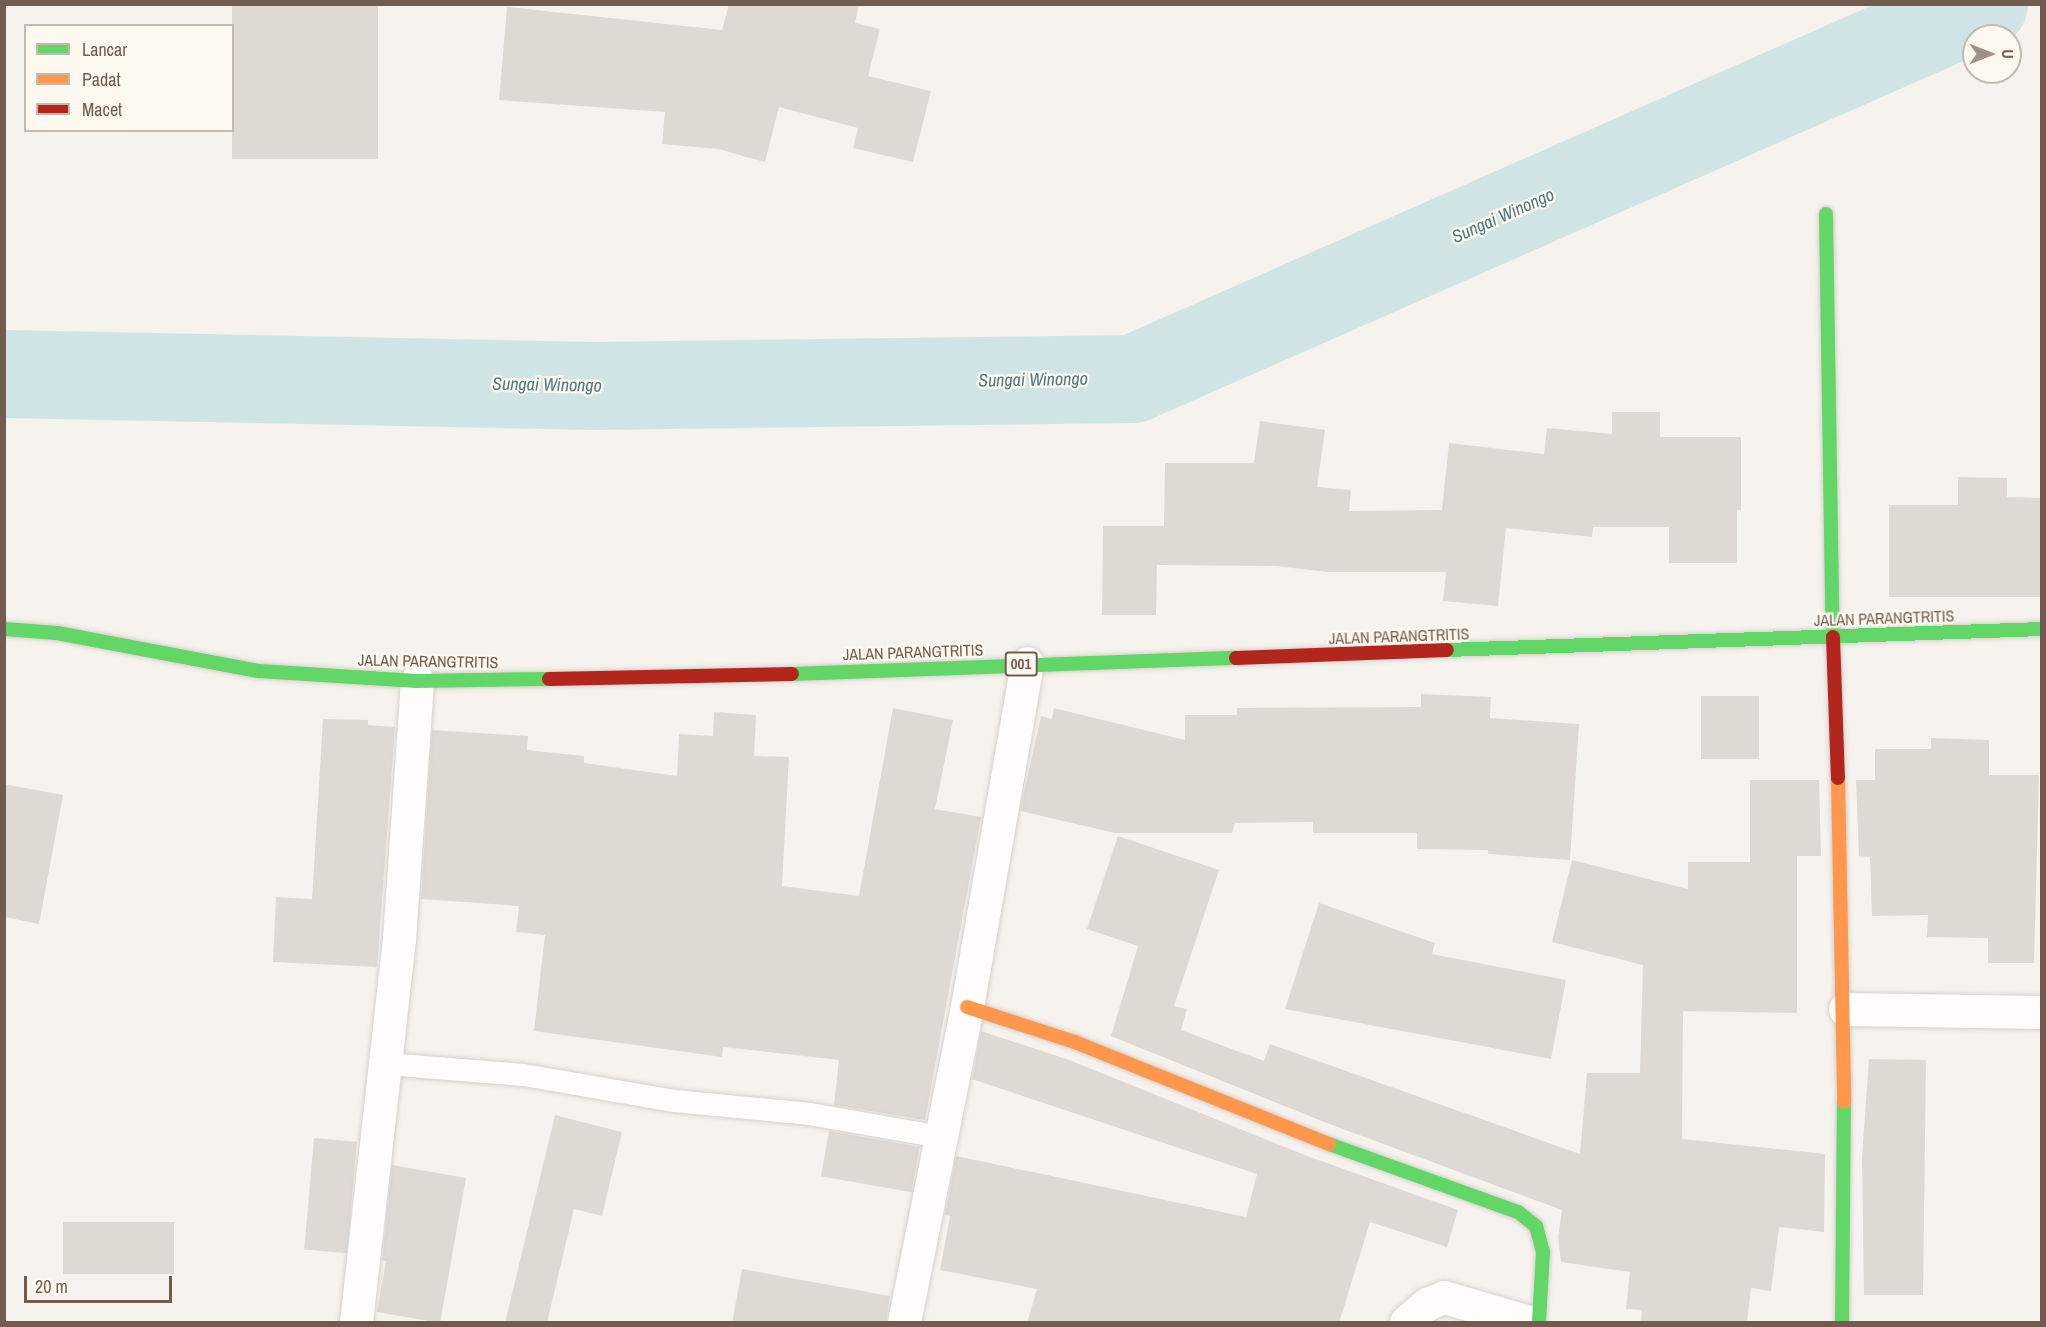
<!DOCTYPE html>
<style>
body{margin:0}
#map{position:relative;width:2046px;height:1327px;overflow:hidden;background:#f6f3ee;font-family:"Archivo Narrow",sans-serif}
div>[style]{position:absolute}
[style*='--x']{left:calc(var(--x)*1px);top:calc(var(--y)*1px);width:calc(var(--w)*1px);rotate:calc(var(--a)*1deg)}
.river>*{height:88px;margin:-44px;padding:0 44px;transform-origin:44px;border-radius:44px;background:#d0e4e6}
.building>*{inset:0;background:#dfd9d4;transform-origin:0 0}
.roads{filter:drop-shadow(0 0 2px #d6d0cc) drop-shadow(0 0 2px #d6d0cc)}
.lane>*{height:22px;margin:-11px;padding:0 11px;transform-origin:11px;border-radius:11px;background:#fefdfc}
.street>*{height:33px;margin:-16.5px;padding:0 16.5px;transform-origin:16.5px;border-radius:16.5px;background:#fefdfc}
.fast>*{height:14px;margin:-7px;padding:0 7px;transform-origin:7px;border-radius:7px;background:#63d668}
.slow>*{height:14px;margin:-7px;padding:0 7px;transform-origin:7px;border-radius:7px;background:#ff974d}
.jam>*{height:14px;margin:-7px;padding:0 7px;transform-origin:7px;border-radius:7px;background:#b3261e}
span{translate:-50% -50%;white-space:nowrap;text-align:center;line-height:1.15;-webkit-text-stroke:4.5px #fdf8f0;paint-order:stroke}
.shield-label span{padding:2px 4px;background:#fdf8f0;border:2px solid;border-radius:4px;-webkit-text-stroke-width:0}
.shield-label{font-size:15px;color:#725c50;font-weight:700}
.street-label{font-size:16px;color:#725c50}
.water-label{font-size:18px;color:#4c7a82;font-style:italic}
.frame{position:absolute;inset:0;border:6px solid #725c50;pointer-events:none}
.legend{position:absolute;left:24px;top:24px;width:210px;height:108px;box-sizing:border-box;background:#fdf8f0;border:2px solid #c5bab0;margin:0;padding:8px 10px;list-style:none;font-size:18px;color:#725c50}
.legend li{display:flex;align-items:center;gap:12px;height:30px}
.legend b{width:30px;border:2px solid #c5bab0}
.north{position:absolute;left:1962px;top:24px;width:60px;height:60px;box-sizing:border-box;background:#fdf8f0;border:2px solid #c5bab0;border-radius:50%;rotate:90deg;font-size:16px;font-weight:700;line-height:24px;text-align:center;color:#725c50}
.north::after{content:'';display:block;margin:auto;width:21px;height:27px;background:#a09187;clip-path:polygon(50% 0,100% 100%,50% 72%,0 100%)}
.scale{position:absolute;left:24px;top:1276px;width:148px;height:27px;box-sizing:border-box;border:3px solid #725c50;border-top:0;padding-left:8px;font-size:18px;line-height:21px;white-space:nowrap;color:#725c50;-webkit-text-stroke:4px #fdf8f0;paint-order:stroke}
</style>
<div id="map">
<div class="river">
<i style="--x:4;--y:374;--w:591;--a:1.16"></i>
<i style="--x:595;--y:386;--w:538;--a:-0.75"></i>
<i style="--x:1133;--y:379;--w:930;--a:-23.78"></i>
</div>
<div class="building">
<i style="left:232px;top:4px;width:146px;height:155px"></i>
<i style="clip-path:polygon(729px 4px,859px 4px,855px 23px,880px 29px,868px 76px,931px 91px,913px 162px,853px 148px,858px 128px,779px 107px,765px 162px,718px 149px,662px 144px,665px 112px,499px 100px,507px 7px,722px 30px)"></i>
<i style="clip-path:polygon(1612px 412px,1660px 412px,1660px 437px,1741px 437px,1741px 510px,1737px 510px,1737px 563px,1669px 563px,1669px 527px,1593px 527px,1592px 537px,1506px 528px,1498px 606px,1443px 601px,1446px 572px,1327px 572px,1276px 566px,1157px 565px,1156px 615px,1102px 615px,1103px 526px,1164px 526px,1165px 463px,1254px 463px,1260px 421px,1325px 430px,1317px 487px,1351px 490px,1349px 511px,1442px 510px,1449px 443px,1544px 454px,1547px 428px,1612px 434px)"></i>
<i style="clip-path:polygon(1958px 477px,2007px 478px,2007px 497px,2042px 498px,2042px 597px,1889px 597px,1889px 505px,1958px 505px)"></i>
<i style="clip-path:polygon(1421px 694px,1491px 697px,1490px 718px,1579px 724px,1570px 860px,1488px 854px,1488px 850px,1417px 849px,1417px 833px,1313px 833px,1313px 822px,1235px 823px,1232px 833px,1115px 833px,1020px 811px,1041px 716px,1052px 719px,1054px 708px,1185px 740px,1185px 715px,1237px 715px,1237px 708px,1421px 707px)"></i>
<i style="left:1759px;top:696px;width:63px;height:58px;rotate:90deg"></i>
<i style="clip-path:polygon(893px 708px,953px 720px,935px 809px,981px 817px,925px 1120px,834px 1105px,839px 1060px,723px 1047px,722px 1057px,534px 1031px,545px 935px,516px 932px,519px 906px,421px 899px,432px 730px,528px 736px,527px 750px,584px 756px,584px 763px,677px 776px,679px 734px,713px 736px,714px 712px,756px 715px,754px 756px,789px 757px,782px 886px,859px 896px)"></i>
<i style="clip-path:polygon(323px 719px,368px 720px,368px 725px,395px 727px,377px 967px,273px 962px,276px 897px,312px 899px)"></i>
<i style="clip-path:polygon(1931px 738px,1989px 740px,1989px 775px,2039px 775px,2034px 963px,1988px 963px,1988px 938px,1927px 937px,1928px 915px,1872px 916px,1870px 857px,1859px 856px,1856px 780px,1875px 780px,1875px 749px,1931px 749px)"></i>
<i style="clip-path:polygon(1750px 780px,1819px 780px,1821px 856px,1797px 856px,1797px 1013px,1683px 1011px,1682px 1139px,1825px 1154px,1824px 1232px,1779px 1227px,1771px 1291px,1751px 1288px,1747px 1323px,1641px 1323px,1642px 1310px,1626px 1309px,1630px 1272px,1561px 1262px,1558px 1237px,1562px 1210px,1324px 1122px,1111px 1036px,1138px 946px,1087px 929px,1118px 836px,1219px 870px,1174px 1006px,1187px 1009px,1181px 1030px,1264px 1061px,1270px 1044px,1580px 1154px,1587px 1073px,1640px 1073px,1643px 965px,1552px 942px,1572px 860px,1688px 889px,1688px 862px,1750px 862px)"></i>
<i style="clip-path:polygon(4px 784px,63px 795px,39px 924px,4px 917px)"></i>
<i style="clip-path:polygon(1319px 903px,1435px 943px,1432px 954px,1566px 980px,1551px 1059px,1285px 1009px)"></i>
<i style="clip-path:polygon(981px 1031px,1069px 1060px,1310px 1157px,1458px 1210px,1447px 1247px,1370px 1222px,1339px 1323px,1027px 1323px,1037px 1289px,940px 1270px,950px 1216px,945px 1215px,956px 1156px,1246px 1217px,1257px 1174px,972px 1079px)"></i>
<i style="clip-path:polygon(1869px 1059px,1926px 1060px,1923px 1295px,1864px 1295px,1862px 1158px)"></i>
<i style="clip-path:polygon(555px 1115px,622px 1132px,602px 1216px,574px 1209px,547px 1323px,505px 1323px)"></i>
<i style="left:829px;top:1131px;width:92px;height:46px;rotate:10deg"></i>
<i style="left:314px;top:1138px;width:43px;height:112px;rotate:5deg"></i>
<i style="clip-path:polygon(392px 1165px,466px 1178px,440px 1323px,377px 1312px,386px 1261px,382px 1260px)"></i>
<i style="left:63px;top:1222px;width:111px;height:52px"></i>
<i style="clip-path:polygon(742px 1269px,890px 1296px,886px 1323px,732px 1323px)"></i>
</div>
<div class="roads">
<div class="lane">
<i style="--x:387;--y:1064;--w:137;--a:4.6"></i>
<i style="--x:524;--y:1075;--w:153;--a:9.8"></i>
<i style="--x:675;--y:1101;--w:136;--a:5.5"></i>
<i style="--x:810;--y:1114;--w:133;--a:10"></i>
</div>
<div class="street">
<i style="--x:1845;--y:1009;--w:197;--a:0.9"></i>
<i style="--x:356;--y:1322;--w:385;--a:-83.6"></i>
<i style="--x:399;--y:939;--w:259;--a:-86"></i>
<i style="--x:904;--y:1322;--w:321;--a:-78.7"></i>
<i style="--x:967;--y:1007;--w:349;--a:-80.1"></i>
<i style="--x:1406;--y:1322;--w:28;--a:-41"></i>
<i style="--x:1427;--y:1304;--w:18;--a:-22"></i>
<i style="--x:1444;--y:1297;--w:89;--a:16.4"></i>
</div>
<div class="fast">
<i style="--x:1826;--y:214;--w:423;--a:89.1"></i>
<i style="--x:4;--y:629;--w:53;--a:4.3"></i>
<i style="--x:57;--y:633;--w:206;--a:10.7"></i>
<i style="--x:259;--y:671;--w:158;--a:3.6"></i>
<i style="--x:417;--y:681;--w:132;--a:-0.9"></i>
<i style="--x:1447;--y:650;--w:595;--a:-2.02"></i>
<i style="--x:792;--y:674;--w:444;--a:-2.1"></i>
<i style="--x:1329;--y:1144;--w:201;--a:19.8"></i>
<i style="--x:1518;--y:1212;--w:23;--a:38"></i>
<i style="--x:1536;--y:1226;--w:27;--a:75"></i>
<i style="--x:1543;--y:1252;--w:70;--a:93.3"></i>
<i style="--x:1842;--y:1322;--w:220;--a:-89.5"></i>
</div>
<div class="slow">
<i style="--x:1838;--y:778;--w:324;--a:88.9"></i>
<i style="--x:967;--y:1007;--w:114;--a:18"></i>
<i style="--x:1075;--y:1042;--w:274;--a:21.9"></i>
</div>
<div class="jam">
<i style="--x:1833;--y:637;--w:141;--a:88"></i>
<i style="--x:1236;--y:658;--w:211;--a:-2.2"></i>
<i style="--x:549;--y:679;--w:243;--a:-1.2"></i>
</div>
</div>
<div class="shield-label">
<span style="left:1021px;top:664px">001</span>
</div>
<div class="street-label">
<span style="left:1884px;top:618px;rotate:-2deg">JALAN PARANGTRITIS</span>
<span style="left:1399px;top:636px;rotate:-2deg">JALAN PARANGTRITIS</span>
<span style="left:913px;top:652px;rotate:-2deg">JALAN PARANGTRITIS</span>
<span style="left:428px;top:661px;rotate:1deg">JALAN PARANGTRITIS</span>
</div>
<div class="water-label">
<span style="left:1503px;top:216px;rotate:-24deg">Sungai Winongo</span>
<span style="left:1033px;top:380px;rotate:-1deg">Sungai Winongo</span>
<span style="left:547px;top:385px;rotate:1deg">Sungai Winongo</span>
</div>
<div class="frame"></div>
<ul class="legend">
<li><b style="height:8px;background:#63d668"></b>Lancar</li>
<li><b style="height:8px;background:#ff974d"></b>Padat</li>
<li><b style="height:8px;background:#b3261e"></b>Macet</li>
</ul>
<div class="north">U</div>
<div class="scale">20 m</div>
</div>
